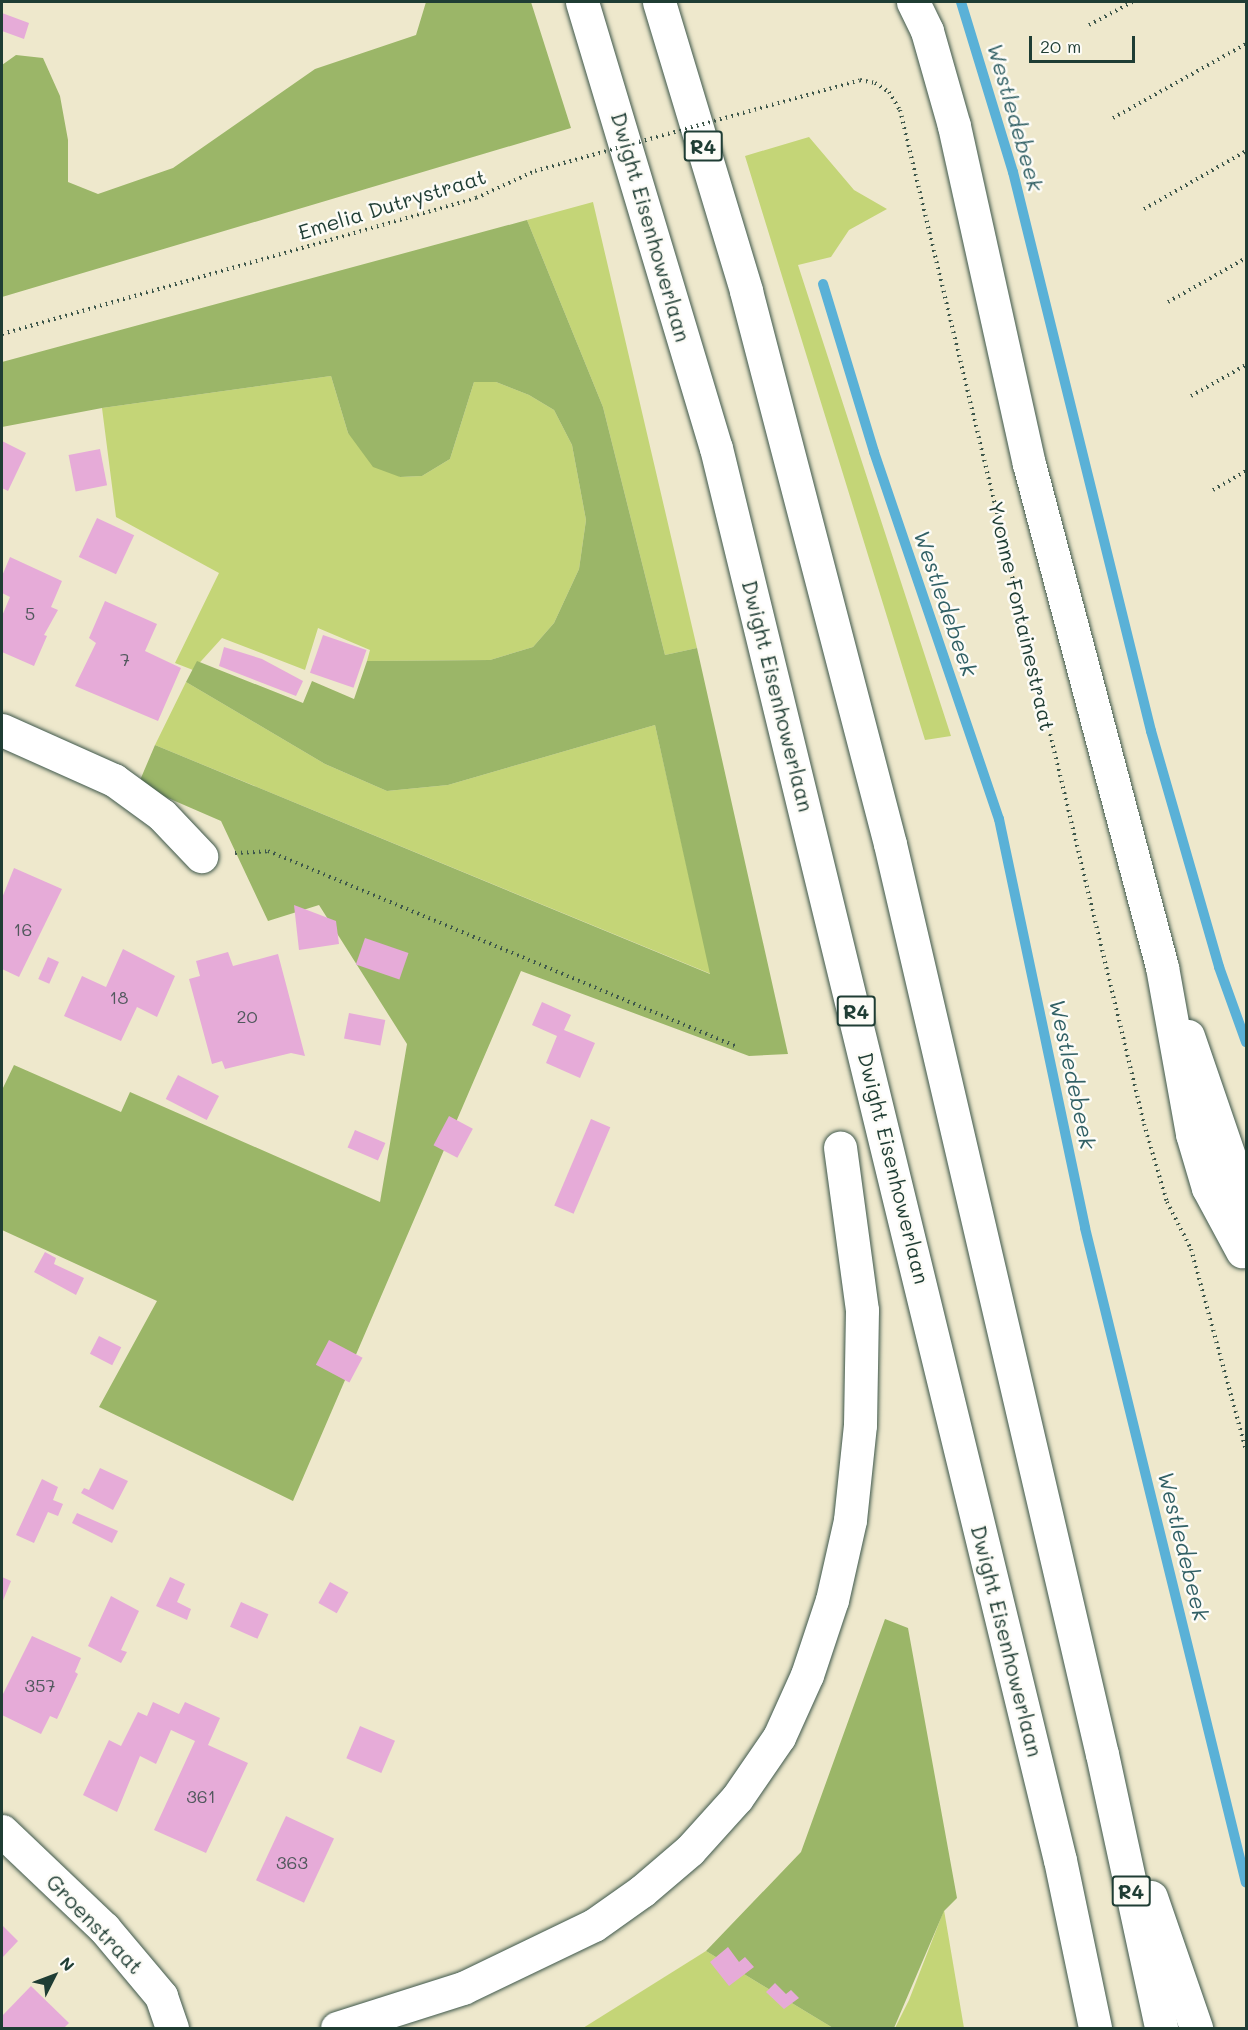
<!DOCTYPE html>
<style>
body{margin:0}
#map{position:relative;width:1248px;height:2030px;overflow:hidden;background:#eee8cc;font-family:Mali,sans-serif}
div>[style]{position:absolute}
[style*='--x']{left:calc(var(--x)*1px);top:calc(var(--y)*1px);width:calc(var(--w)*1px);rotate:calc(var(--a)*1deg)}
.green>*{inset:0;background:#c4d577}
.forest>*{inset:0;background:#9bb668}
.stream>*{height:10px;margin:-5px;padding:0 5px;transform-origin:5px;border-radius:5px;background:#5ab1d7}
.building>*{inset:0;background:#e6abd8;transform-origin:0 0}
.path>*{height:4px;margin-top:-2px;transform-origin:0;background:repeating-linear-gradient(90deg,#3e574b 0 1.5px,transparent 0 6px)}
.roads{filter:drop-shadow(0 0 2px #3e574b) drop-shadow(0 0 2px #3e574b)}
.minor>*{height:33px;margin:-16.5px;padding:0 16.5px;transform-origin:16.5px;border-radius:16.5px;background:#fff}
.tertiary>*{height:33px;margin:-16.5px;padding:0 16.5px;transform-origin:16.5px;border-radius:16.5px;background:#fff}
.motorway>*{height:33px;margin:-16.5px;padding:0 16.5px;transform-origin:16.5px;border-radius:16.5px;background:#fff}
.path-bridge>*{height:4px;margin-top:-2px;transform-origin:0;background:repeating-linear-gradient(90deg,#3e574b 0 1.5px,transparent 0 6px)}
span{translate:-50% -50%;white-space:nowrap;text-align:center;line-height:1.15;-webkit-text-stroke:5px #fdfcf7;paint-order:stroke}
.number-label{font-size:18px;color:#51585d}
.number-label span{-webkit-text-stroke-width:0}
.shield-label span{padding:2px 4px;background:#fdfcf7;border:2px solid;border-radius:4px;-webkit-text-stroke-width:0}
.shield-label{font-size:20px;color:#1f3d34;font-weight:700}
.street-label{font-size:21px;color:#1f3d34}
.water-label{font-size:22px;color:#316065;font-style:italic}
.frame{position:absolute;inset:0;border:3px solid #1f3d34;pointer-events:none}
.north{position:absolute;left:24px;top:1946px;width:60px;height:60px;-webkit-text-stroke:4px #fdfcf7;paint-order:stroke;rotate:48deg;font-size:16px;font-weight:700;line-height:24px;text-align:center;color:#1f3d34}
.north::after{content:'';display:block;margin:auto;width:21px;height:27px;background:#1f3d34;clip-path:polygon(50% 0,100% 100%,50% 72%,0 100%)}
.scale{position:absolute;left:1029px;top:36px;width:106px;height:27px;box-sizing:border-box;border:3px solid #1f3d34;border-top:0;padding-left:8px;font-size:18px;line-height:21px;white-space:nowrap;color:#1f3d34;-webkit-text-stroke:4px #fdfcf7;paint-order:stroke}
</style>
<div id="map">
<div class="green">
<i style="clip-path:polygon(809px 137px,854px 190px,887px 209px,849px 230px,831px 257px,798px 265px,951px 736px,925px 740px,745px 156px)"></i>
<i style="clip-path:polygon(593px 202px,697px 648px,665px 655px,603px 407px,527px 220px)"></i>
<i style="clip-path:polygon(331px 376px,348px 433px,400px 477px,422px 476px,450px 459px,474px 382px,496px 382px,529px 395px,554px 410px,572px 445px,586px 520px,579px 569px,554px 623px,533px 647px,490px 660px,367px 661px,370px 650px,318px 628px,305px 670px,222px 638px,193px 670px,175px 663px,219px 573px,116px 517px,102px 408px)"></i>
<i style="clip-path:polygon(186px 682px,325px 764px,387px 791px,448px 785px,655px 725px,711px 974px,155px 745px)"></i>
<i style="clip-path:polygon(944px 1910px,964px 2028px,895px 2028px,909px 2000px)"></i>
<i style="clip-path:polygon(706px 1951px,833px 2028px,583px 2028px)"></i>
</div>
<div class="forest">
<i style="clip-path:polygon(426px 2px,531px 2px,571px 128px,2px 297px,2px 65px,16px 55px,43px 58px,60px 96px,68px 140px,68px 182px,98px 194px,173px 168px,315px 69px,416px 35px)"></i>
<i style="clip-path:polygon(527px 220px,603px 407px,665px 655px,697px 648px,788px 1054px,749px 1056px,521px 971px,293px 1501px,99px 1407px,157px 1301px,2px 1230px,2px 1090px,14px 1065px,121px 1112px,130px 1092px,380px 1202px,407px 1044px,319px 905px,268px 921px,221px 821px,138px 785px,155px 745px,710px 974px,655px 725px,448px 785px,387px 791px,325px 764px,186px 682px,197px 661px,303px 703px,312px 681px,354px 699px,367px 661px,490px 660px,533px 647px,554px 623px,579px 569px,586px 520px,572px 445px,554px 410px,529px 395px,496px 382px,474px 382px,450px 459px,422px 476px,400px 477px,373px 467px,348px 433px,331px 376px,102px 408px,2px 427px,2px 362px)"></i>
<i style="clip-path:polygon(885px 1619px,908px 1628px,957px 1898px,944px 1911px,894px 2028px,833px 2028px,706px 1951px,801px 1852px)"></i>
</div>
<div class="stream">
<i style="--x:961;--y:2;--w:178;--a:73"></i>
<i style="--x:1013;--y:172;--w:576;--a:76.13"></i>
<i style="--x:1151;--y:731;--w:246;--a:73.9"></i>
<i style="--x:1219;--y:967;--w:80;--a:70.2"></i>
<i style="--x:823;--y:284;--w:176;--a:73.1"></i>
<i style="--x:874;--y:452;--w:388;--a:71.2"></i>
<i style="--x:999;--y:819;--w:418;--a:78.1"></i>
<i style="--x:1085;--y:1228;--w:674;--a:76.19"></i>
</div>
<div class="building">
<i style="clip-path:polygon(2px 13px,29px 23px,24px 39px,2px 31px)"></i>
<i style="clip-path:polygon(2px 441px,26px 453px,8px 491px,2px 488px)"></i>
<i style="left:100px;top:449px;width:37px;height:32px;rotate:79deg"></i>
<i style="left:97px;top:518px;width:41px;height:43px;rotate:25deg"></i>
<i style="clip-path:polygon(10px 557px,62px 581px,51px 607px,58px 610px,44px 635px,47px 636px,34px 666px,2px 652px,2px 616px,10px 597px,2px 593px,2px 576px)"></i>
<i style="clip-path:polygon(105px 601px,157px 624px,145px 651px,181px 668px,158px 721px,75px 686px,96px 643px,89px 638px)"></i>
<i style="left:323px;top:635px;width:46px;height:40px;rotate:19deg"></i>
<i style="clip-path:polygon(224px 647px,262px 659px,303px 681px,296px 696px,219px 666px)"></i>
<i style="clip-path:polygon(14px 868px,62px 889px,19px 977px,2px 969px,2px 898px)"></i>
<i style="clip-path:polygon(294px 905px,336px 921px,339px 944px,299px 950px)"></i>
<i style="left:365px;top:938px;width:46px;height:28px;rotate:19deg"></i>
<i style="clip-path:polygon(123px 949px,175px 976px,157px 1017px,137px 1007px,121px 1041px,64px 1016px,82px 976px,106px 987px)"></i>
<i style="clip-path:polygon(228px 952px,233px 966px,278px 954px,305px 1056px,291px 1053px,225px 1069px,222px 1061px,212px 1064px,189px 979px,200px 976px,196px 961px)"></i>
<i style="left:48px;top:957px;width:12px;height:24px;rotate:24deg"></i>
<i style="clip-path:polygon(542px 1002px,571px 1015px,564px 1030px,595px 1043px,580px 1078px,546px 1063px,557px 1036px,532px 1025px)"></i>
<i style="left:349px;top:1013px;width:37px;height:26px;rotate:11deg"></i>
<i style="left:178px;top:1075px;width:46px;height:27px;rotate:27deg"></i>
<i style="left:449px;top:1116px;width:27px;height:33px;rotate:28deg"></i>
<i style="left:591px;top:1119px;width:21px;height:94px;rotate:23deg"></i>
<i style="left:355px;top:1130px;width:33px;height:19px;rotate:23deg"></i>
<i style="clip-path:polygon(45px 1252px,56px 1258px,54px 1264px,84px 1278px,76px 1295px,34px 1272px)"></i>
<i style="left:99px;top:1336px;width:25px;height:20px;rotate:27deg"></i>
<i style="left:329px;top:1340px;width:38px;height:28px;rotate:28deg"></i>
<i style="clip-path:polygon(100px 1468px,128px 1481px,113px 1510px,81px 1493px,84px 1488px,89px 1490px)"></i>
<i style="clip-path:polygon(42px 1479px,58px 1487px,53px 1500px,63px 1504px,58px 1516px,48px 1512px,34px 1543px,16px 1535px)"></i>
<i style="clip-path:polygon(77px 1513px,118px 1531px,112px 1543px,72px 1523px)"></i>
<i style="clip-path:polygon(2px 1577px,11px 1581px,2px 1603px)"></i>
<i style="clip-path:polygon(170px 1577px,185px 1584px,177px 1602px,191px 1609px,187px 1620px,156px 1606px)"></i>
<i style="left:330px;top:1582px;width:21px;height:24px;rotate:29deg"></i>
<i style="clip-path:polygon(111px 1596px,139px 1611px,121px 1650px,127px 1652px,121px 1663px,88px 1646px)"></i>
<i style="left:241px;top:1602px;width:30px;height:27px;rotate:24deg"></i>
<i style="clip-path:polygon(32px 1636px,81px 1658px,75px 1672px,78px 1674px,57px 1719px,50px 1716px,41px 1734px,2px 1715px,2px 1696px)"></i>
<i style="clip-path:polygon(153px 1702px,179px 1714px,185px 1702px,220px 1718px,208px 1745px,248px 1763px,206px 1853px,154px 1830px,195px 1741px,171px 1730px,156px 1764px,140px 1756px,117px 1812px,83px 1795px,109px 1740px,121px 1746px,138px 1712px,147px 1716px)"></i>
<i style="left:360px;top:1726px;width:38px;height:35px;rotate:23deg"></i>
<i style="left:286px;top:1816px;width:53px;height:71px;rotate:25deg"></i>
<i style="clip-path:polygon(2px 1925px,18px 1941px,2px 1958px)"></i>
<i style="clip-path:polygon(728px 1947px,739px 1962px,745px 1957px,754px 1967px,729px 1986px,710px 1962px)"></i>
<i style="clip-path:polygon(775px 1983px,786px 1994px,791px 1990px,799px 1998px,784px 2009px,766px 1992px)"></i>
<i style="clip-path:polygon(31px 1986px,69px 2023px,64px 2028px,2px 2028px,2px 2016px)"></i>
</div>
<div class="path">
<i style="--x:1089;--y:25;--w:49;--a:-28.1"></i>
<i style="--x:860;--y:80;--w:15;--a:11"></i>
<i style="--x:875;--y:83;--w:17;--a:33"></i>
<i style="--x:889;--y:92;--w:21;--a:59"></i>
<i style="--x:900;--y:110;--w:1043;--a:76.47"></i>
<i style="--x:1144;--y:1124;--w:81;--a:73.6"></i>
<i style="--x:1167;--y:1202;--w:53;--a:62.9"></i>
<i style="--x:1191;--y:1249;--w:208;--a:74.7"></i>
<i style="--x:1113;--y:118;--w:152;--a:-29.1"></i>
<i style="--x:1144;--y:209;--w:117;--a:-29.6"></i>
<i style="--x:1168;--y:302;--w:90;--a:-29.4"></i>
<i style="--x:2;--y:334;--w:493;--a:-16"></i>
<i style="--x:1191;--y:396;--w:63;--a:-29.4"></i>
<i style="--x:1213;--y:490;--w:38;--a:-30"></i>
<i style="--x:235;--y:853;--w:33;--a:-3"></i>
<i style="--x:268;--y:851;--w:506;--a:22.66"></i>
</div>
<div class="roads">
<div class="minor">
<i style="--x:913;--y:2;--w:32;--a:64"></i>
<i style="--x:927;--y:31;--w:99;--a:74.1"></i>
<i style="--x:954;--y:126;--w:346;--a:77.5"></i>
<i style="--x:1029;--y:464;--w:520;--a:75.19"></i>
<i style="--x:1162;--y:967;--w:170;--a:79.8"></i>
<i style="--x:1192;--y:1134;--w:56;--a:73.5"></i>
<i style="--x:1208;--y:1188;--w:72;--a:61.6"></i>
<i style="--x:2;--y:730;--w:123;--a:24.1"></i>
<i style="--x:114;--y:780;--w:59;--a:36.1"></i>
<i style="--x:162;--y:815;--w:57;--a:46.4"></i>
<i style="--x:1188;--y:1036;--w:151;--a:71.1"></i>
<i style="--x:1237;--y:1179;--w:61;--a:86.2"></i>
<i style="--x:337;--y:2028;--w:132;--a:-17.6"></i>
<i style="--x:463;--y:1988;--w:145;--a:-25.7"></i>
<i style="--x:594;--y:1925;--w:59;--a:-35.3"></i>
<i style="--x:642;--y:1891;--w:63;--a:-40.5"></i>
<i style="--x:690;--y:1850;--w:70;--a:-47.9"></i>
<i style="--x:737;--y:1798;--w:74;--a:-55.5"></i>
<i style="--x:779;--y:1737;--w:68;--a:-65.7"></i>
<i style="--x:807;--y:1675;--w:79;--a:-71.6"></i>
<i style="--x:832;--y:1600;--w:82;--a:-77.3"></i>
<i style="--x:850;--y:1520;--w:96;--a:-84"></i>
<i style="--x:860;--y:1425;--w:115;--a:-89"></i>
<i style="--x:862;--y:1310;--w:164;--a:-97.7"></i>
</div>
<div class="tertiary">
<i style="--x:2;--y:1831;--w:141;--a:43.6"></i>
<i style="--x:104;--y:1928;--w:89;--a:50"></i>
<i style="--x:161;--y:1996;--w:34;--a:71"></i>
</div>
<div class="motorway">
<i style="--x:582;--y:2;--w:466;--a:73.3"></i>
<i style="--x:716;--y:448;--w:1453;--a:76.31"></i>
<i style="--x:1060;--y:1860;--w:172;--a:78.2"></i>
<i style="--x:659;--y:2;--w:302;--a:73.2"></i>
<i style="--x:746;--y:291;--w:571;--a:75.4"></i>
<i style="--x:890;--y:844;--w:934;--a:76.89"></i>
<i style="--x:1102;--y:1754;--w:280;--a:77.8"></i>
<i style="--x:1151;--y:1897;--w:139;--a:71"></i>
</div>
</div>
<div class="path-bridge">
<i style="--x:476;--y:198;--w:65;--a:-24.6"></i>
<i style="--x:535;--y:171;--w:337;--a:-15.6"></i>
</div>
<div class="number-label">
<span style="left:30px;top:613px">5</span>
<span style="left:125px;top:659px">7</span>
<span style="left:23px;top:929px">16</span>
<span style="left:119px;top:997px">18</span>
<span style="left:247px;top:1016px">20</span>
<span style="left:40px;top:1685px">357</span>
<span style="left:201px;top:1796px">361</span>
<span style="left:292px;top:1862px">363</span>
</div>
<div class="shield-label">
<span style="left:703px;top:146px">R4</span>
<span style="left:856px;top:1011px">R4</span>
<span style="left:1131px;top:1891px">R4</span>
</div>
<div class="street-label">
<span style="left:392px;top:204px;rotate:-17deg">Emelia Dutrystraat</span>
<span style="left:651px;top:227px;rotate:74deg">Dwight Eisenhowerlaan</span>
<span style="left:1022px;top:616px;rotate:77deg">Yvonne Fontainestraat</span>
<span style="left:778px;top:696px;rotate:76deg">Dwight Eisenhowerlaan</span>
<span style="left:894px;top:1168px;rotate:76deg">Dwight Eisenhowerlaan</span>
<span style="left:1007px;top:1641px;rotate:76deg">Dwight Eisenhowerlaan</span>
<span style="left:95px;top:1924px;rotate:46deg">Groenstraat</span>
</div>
<div class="water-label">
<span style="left:1016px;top:117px;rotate:74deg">Westledebeek</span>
<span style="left:946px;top:603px;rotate:71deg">Westledebeek</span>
<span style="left:1073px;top:1074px;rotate:78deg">Westledebeek</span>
<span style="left:1184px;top:1546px;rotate:76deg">Westledebeek</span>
</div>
<div class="frame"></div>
<div class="north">N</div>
<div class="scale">20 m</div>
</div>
